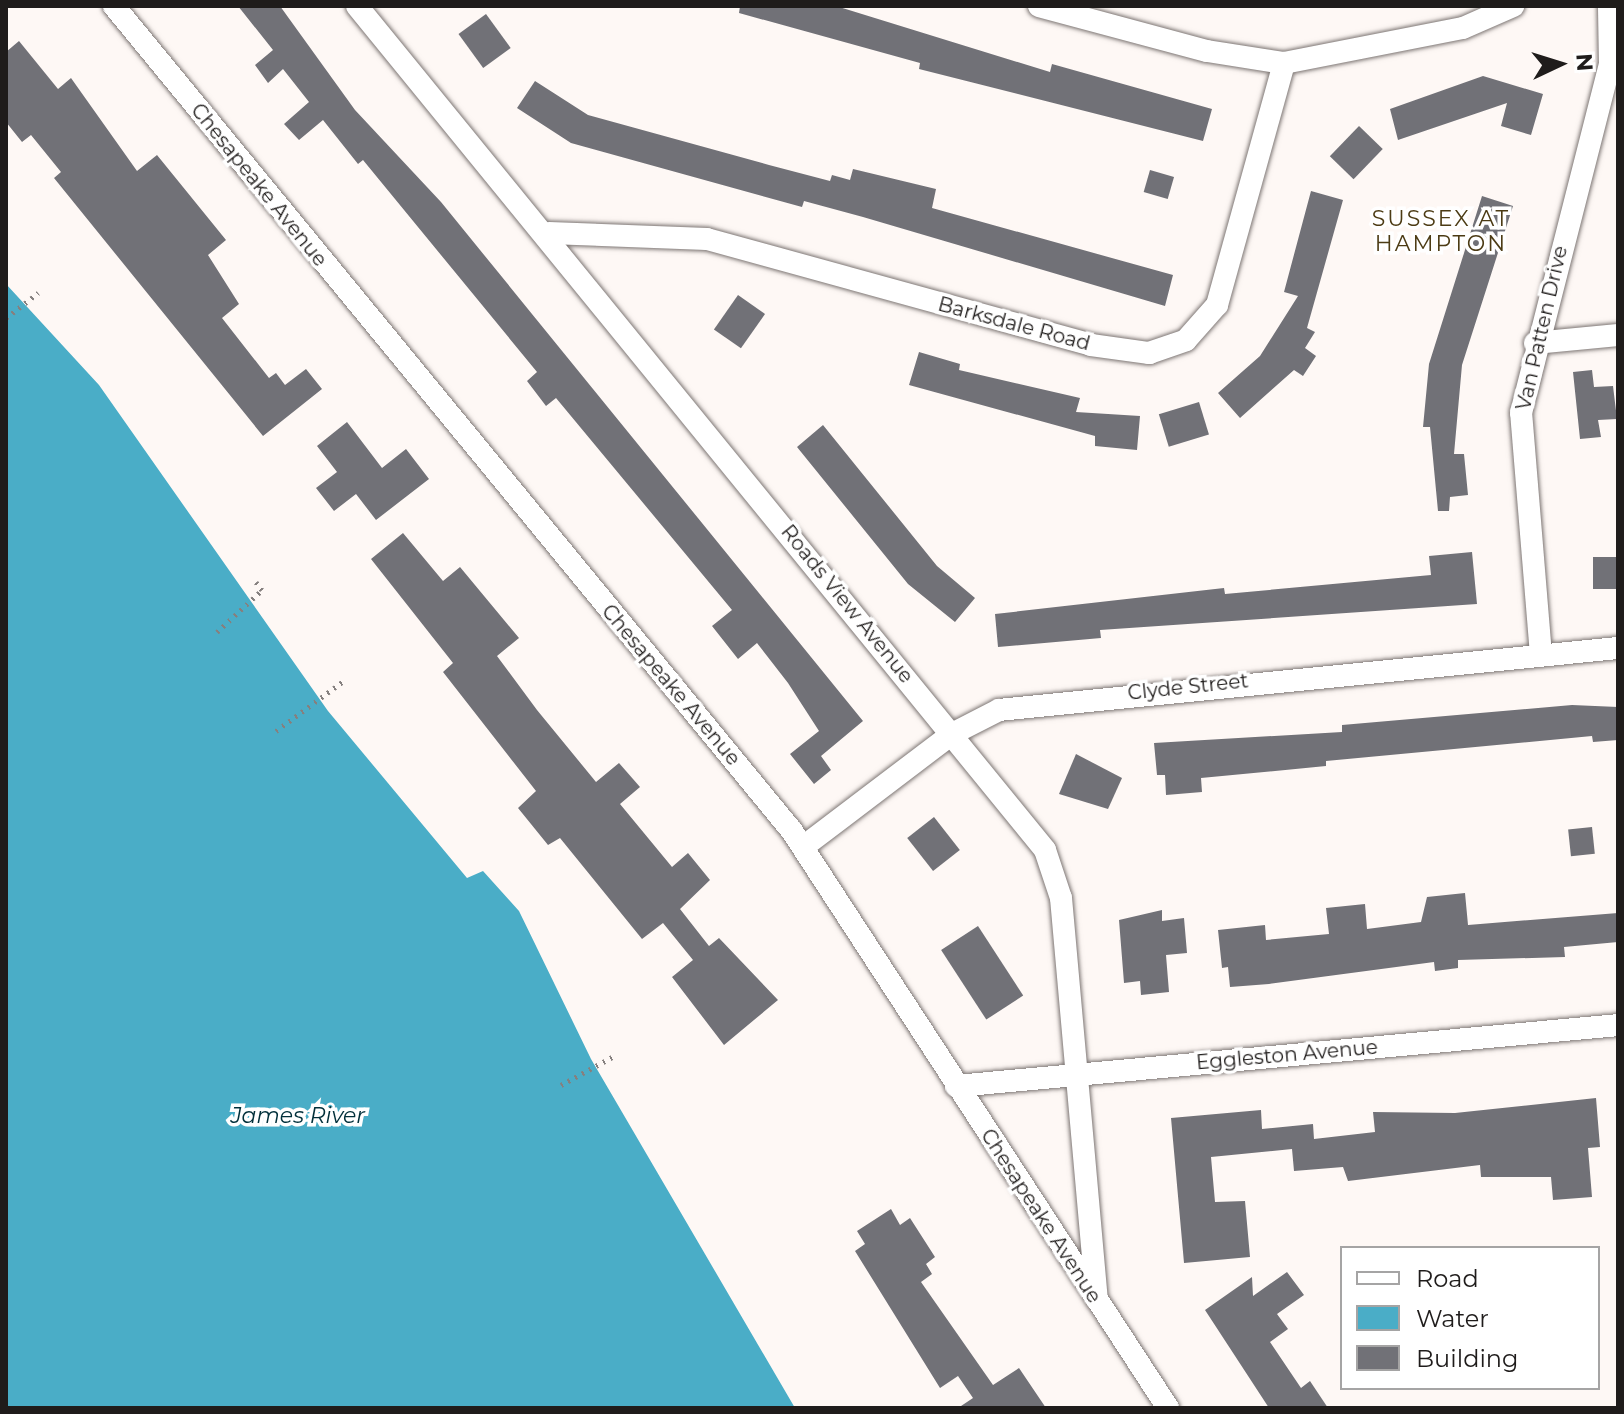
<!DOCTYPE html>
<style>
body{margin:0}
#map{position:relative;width:1624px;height:1414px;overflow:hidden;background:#fef8f5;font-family:Montserrat,sans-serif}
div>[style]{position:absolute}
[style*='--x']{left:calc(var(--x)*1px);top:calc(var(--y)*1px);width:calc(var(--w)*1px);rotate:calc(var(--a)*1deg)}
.water>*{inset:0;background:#4aadc7}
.building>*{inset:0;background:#717177;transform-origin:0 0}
.path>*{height:5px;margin-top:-2.5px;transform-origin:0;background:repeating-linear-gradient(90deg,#85807f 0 2px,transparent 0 8px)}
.roads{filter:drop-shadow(0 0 2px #7d7674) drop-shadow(0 0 2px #7d7674)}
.minor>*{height:22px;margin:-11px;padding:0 11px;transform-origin:11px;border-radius:11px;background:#fff}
span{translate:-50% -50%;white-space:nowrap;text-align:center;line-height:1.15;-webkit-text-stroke:7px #fff;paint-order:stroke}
.street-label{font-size:20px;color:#1f1c1b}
.neighbourhood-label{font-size:22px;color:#4c3b14;letter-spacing:2px}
.water-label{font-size:22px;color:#002f3a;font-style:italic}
.frame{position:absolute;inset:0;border:8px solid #1f1c1b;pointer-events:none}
.legend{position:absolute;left:1340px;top:1246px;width:260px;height:144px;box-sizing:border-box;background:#fff;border:2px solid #a5a4a4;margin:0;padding:10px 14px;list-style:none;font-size:24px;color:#1f1c1b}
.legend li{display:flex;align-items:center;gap:16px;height:40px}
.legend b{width:40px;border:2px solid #a5a4a4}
.north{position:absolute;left:1520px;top:24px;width:80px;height:80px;-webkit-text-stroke:6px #fff;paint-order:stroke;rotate:86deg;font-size:22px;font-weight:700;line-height:32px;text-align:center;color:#1f1c1b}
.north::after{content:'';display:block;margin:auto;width:28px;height:36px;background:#1f1c1b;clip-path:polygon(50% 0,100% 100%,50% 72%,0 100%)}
</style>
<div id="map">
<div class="water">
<i style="clip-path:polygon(6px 284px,99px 385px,328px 711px,467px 878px,483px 871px,519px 911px,591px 1059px,795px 1408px,6px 1408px)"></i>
</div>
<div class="building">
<i style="clip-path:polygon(238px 6px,280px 6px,355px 110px,441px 202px,863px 721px,821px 756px,831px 770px,814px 784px,790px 754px,819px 731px,788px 683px,757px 643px,738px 659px,712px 626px,732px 610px,556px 398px,546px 406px,527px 381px,537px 372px,363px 160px,358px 164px,323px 120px,299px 140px,284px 124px,309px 102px,283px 69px,268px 83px,255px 65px,273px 50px)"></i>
<i style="clip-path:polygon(740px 6px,836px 6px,1050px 72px,1052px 64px,1212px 109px,1203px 141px,919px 69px,920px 63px,739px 13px)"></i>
<i style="left:486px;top:14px;width:42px;height:34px;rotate:54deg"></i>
<i style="clip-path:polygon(19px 41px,58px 89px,71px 78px,137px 171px,157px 155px,226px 240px,208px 255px,239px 304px,222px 318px,269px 378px,276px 373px,285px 385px,306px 369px,322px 389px,263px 436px,54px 178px,61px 172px,31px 135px,22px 142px,6px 122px,6px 52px)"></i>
<i style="clip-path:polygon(1483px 76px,1543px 94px,1531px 135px,1501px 126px,1507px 103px,1398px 140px,1390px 109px)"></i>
<i style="clip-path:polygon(535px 81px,588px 115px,769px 165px,830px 181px,832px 175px,850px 180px,853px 169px,936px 189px,932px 208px,1173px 275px,1165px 306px,863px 217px,804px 201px,802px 207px,571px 143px,517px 108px)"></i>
<i style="left:1359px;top:126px;width:33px;height:42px;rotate:44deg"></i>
<i style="left:1150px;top:170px;width:25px;height:23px;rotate:16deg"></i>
<i style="clip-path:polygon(1311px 191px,1343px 200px,1307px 328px,1315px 332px,1305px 348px,1316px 356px,1303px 376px,1294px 370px,1240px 418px,1218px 393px,1260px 356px,1298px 296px,1284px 292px)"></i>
<i style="clip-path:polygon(1482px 196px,1513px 206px,1462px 365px,1454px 454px,1464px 454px,1468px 495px,1450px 497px,1449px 511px,1438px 511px,1430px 427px,1423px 427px,1429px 364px)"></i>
<i style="left:738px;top:295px;width:33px;height:42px;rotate:35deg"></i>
<i style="clip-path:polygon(919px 352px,960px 364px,959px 370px,1080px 398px,1076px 412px,1140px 416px,1137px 450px,1095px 446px,1095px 436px,909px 385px)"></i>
<i style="clip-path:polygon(1592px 370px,1594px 387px,1613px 386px,1617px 419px,1598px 420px,1601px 437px,1580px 439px,1573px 372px)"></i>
<i style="left:1199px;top:402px;width:34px;height:42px;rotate:73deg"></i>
<i style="clip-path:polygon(347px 422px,382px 468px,406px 449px,429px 479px,376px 520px,356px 494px,334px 511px,316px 488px,337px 472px,317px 446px)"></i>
<i style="clip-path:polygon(823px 425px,937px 566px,975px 598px,955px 622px,908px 584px,797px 447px)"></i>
<i style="clip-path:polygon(403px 533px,443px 581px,460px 567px,519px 638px,497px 656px,537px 710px,596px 782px,619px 763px,640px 787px,620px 804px,672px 867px,688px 853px,710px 880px,680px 909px,709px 946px,719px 938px,778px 1000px,724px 1045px,672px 977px,693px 960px,663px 923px,642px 939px,560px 838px,548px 845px,518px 808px,536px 791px,443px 672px,453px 663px,371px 559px)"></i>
<i style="clip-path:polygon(1472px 552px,1477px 604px,1100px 630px,1101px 638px,998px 647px,995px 614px,1224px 588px,1225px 594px,1431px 575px,1429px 556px)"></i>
<i style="left:1618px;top:557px;width:32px;height:25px;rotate:90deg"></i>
<i style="clip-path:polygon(1572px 705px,1618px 707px,1618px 740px,1593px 742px,1592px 736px,1326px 761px,1326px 766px,1201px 778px,1202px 792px,1166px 795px,1165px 775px,1157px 775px,1154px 743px,1342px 732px,1342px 725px)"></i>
<i style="clip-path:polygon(1076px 754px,1122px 778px,1108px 809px,1059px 794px)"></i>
<i style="left:934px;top:817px;width:42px;height:34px;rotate:52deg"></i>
<i style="left:1592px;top:827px;width:27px;height:24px;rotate:84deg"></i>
<i style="clip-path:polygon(1465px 893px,1468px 925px,1618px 913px,1618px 942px,1564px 947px,1565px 957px,1458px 960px,1458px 968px,1435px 971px,1434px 962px,1269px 984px,1230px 987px,1228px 967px,1222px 968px,1218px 930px,1265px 925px,1266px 940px,1329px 934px,1326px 908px,1365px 904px,1367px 929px,1421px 922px,1427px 897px)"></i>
<i style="clip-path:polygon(1162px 910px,1162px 921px,1184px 918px,1187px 953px,1166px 955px,1169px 992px,1141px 995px,1140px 981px,1124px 983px,1119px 920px)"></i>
<i style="left:978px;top:926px;width:83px;height:44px;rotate:57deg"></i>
<i style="clip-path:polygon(1596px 1098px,1600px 1147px,1588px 1148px,1592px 1197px,1553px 1200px,1551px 1177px,1481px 1177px,1480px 1165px,1348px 1181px,1343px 1167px,1294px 1171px,1292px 1149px,1211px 1157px,1215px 1202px,1245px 1201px,1250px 1257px,1184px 1263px,1171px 1118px,1261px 1110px,1262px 1129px,1313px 1124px,1314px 1139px,1375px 1132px,1373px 1112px,1455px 1113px)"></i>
<i style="clip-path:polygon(891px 1209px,900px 1225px,910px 1218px,935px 1257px,926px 1264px,932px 1274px,921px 1282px,993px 1385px,1019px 1368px,1046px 1408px,958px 1408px,973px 1398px,958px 1376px,940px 1388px,855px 1251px,865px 1244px,857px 1231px)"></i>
<i style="clip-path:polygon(1287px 1272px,1304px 1295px,1277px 1314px,1288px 1329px,1270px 1342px,1301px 1388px,1310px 1381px,1328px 1408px,1269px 1408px,1205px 1310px,1252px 1277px,1253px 1296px)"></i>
</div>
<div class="path">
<i style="--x:6;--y:318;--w:41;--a:-38"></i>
<i style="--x:217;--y:632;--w:62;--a:-43"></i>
<i style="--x:262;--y:590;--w:10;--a:-127"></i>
<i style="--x:276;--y:731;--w:86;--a:-36.5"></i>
<i style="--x:561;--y:1085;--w:60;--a:-28.7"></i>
</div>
<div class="roads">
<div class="minor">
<i style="--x:114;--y:6;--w:1068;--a:50.59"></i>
<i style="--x:792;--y:831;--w:689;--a:56.91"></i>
<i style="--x:357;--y:6;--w:1089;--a:50.81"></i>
<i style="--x:1045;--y:850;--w:51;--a:71.6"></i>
<i style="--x:1061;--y:898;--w:403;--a:84.9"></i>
<i style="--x:1039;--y:6;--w:174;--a:15"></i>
<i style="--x:1207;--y:51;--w:78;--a:8.9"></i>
<i style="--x:1284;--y:63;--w:182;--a:-11.1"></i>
<i style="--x:1463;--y:28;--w:55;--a:-23.7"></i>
<i style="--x:549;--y:233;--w:158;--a:2.2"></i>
<i style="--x:707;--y:239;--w:398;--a:15.4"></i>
<i style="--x:1091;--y:345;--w:59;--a:7.9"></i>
<i style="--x:1149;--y:353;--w:39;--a:-19"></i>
<i style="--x:1186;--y:340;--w:47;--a:-48.5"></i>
<i style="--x:1217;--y:305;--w:251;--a:-74.5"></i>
<i style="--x:1535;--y:343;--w:83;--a:-5.5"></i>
<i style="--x:1541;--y:655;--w:243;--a:-94.7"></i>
<i style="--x:1521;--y:413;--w:359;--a:-75.7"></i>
<i style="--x:1610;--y:65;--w:59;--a:-91"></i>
<i style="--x:803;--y:847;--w:187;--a:-37.2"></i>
<i style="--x:952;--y:734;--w:53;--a:-27.1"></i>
<i style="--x:999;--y:710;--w:622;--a:-5.72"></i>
<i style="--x:956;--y:1086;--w:665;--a:-5.26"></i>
</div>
</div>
<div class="street-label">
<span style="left:259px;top:185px;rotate:51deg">Chesapeake Avenue</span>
<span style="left:1014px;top:324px;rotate:15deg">Barksdale Road</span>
<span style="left:1542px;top:328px;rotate:-77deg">Van Patten Drive</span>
<span style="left:847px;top:604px;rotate:51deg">Roads View Avenue</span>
<span style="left:671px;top:685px;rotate:50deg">Chesapeake Avenue</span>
<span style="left:1188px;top:687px;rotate:-6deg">Clyde Street</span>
<span style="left:1287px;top:1055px;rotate:-5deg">Eggleston Avenue</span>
<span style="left:1041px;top:1216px;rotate:57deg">Chesapeake Avenue</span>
</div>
<div class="neighbourhood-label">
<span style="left:1441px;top:231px">SUSSEX AT<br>HAMPTON</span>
</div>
<div class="water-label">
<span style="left:298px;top:1116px">James River</span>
</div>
<div class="frame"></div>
<ul class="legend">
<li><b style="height:10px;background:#fff"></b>Road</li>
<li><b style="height:22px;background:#4aadc7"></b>Water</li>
<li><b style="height:22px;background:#717177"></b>Building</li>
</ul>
<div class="north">N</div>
</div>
